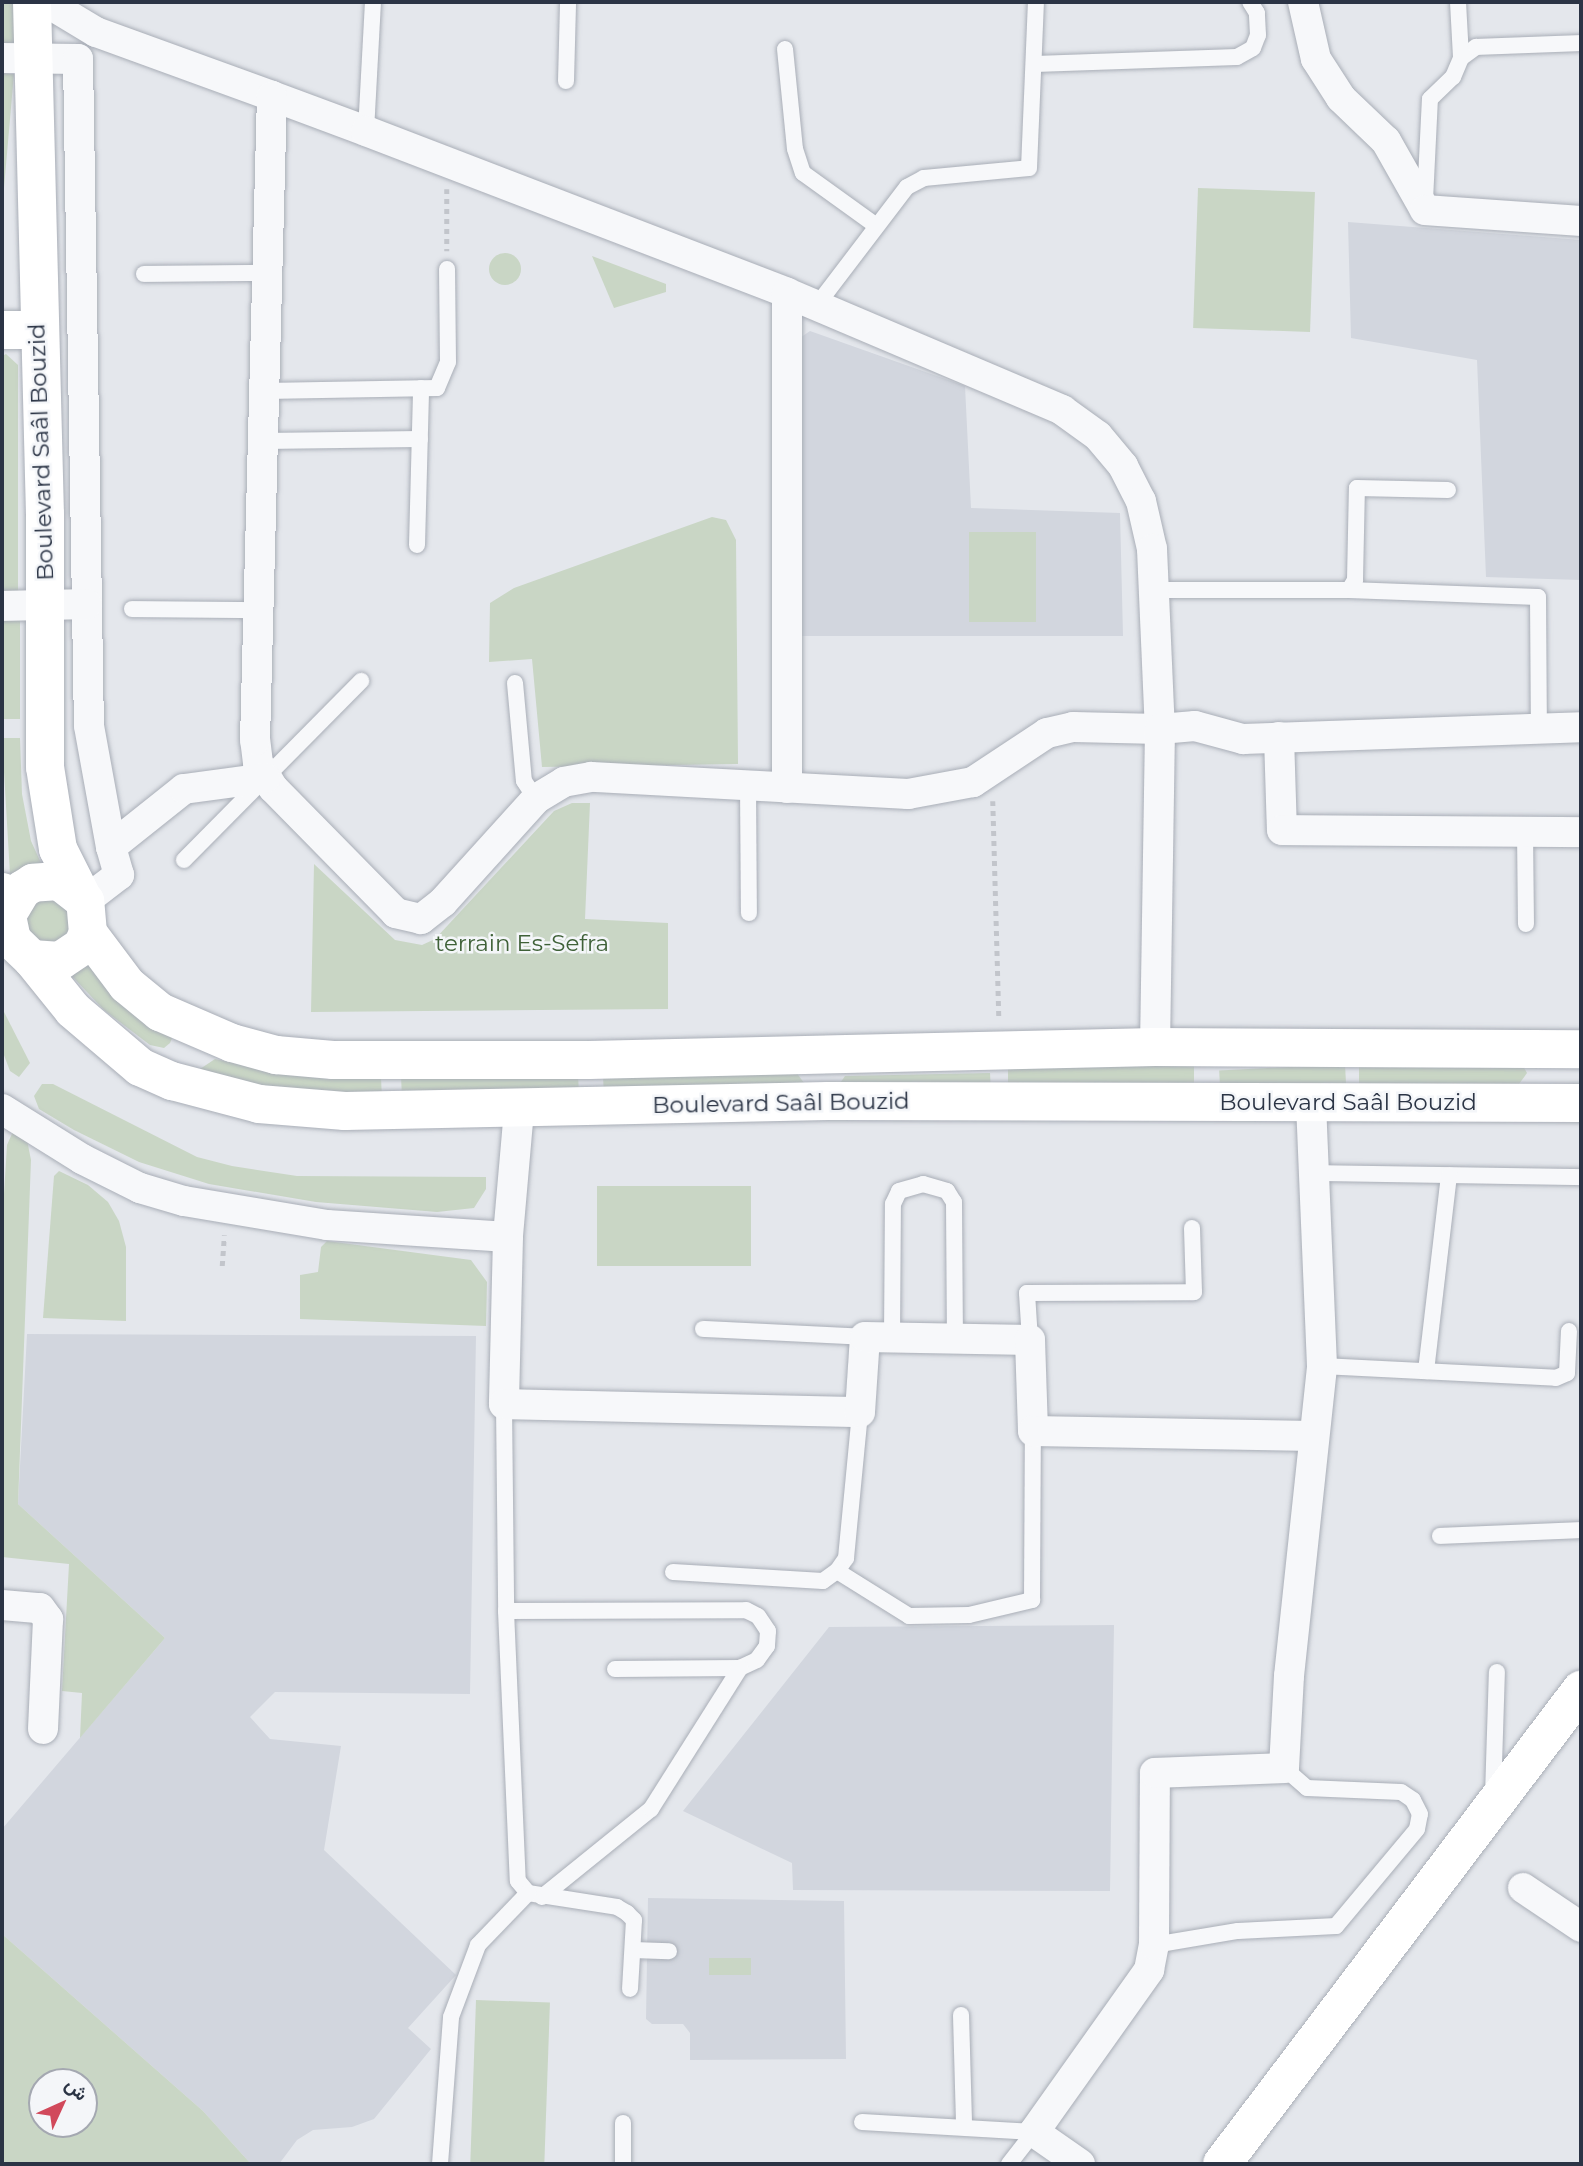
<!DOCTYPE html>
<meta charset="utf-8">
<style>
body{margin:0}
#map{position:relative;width:1583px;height:2166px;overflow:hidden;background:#e4e7ec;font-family:Montserrat,Vazirmatn,sans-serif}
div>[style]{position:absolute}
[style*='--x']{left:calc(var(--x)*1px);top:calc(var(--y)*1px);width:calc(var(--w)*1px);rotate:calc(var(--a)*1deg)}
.built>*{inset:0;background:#d2d6de}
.green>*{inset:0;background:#c9d6c5;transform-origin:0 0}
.round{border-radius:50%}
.path>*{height:4.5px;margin-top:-2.25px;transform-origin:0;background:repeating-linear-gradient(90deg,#c2c5cb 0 5px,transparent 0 10px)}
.roads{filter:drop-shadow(0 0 2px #a9aeb7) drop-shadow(0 0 2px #a9aeb7)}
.lane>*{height:16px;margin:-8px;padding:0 8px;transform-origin:8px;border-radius:8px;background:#f7f8fa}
.street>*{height:30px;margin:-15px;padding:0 15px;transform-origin:15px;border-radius:15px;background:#f7f8fa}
.secondary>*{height:38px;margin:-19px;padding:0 19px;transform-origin:19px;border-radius:19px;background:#fff}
span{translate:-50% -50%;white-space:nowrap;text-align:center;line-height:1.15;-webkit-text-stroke:5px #f4f6f9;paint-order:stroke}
.street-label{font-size:23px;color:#2b3445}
.park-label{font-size:23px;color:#3f6138}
.frame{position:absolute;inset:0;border:4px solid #2b3445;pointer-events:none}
.north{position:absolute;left:28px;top:2068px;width:70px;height:70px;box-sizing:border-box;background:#f4f6f9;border:2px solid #a4a8b1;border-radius:50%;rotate:45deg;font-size:19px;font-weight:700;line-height:28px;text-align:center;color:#2b3445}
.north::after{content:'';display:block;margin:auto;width:24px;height:32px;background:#d1495b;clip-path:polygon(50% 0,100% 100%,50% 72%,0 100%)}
</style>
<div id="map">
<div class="built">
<i style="clip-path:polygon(1348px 222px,1581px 240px,1581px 580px,1486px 577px,1477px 360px,1351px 338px)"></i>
<i style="clip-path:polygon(810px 331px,965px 386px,971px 508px,1120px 513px,1123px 636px,794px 636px,794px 342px)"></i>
<i style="clip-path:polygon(27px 1334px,476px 1336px,470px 1694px,275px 1692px,250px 1717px,270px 1739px,341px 1746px,324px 1850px,456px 1975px,408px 2028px,431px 2049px,374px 2119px,352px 2127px,313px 2130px,297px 2140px,279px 2164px,251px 2164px,203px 2111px,2px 1934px,2px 1829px,165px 1638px,18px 1504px)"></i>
<i style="clip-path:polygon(1114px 1625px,1110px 1891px,793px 1890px,792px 1863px,683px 1811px,829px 1627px)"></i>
<i style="clip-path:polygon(648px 1898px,844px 1901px,846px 2059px,690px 2060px,690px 2033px,683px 2024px,652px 2024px,646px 2019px)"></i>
</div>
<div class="green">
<i style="left:2px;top:2px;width:13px;height:51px"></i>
<i style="left:2px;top:73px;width:12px;height:198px;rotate:5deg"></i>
<i style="left:1198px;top:188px;width:117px;height:140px;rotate:2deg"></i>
<i class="round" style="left:489px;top:253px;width:32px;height:32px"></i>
<i style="clip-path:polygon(592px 256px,666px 284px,666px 292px,614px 308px)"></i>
<i style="clip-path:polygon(6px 354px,18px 365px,18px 596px,2px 596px,2px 356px)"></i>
<i style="clip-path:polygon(712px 517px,726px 520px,736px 540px,738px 764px,542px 767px,532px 659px,489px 662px,490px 603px,514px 588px)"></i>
<i style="left:969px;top:532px;width:67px;height:90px"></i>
<i style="left:20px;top:614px;width:105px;height:18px;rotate:90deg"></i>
<i style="clip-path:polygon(2px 738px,20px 738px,22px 794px,31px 841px,41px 863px,10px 874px)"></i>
<i style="clip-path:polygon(572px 803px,590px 803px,585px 919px,668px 923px,668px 1009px,311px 1012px,314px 864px,395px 940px,422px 945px,435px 939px,554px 811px)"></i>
<i style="clip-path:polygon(30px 899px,71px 899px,68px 942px,32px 941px,24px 907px)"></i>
<i style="clip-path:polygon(95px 961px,173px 1036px,170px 1043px,164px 1048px,150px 1045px,104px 1010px,69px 973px)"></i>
<i style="clip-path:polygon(2px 1008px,30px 1063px,19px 1077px,10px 1071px,2px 1050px)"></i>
<i style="clip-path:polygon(215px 1059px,248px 1066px,381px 1077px,382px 1100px,296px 1098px,200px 1069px)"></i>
<i style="clip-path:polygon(1359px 1063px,1523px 1066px,1527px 1073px,1519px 1084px,1359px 1085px)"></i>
<i style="left:1194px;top:1064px;width:23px;height:186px;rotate:90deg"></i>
<i style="left:1345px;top:1064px;width:22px;height:126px;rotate:87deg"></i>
<i style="clip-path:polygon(796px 1072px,804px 1083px,604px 1096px,603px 1076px)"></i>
<i style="clip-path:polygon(990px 1073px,991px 1092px,838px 1086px,845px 1076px)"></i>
<i style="clip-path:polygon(578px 1075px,579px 1094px,402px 1098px,401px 1076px)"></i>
<i style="clip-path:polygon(42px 1084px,53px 1084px,197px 1157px,232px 1166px,297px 1176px,486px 1177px,486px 1189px,474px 1208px,437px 1212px,316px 1202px,209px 1184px,139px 1162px,74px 1130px,39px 1109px,34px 1096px)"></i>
<i style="clip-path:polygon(15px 1127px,26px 1135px,31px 1160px,18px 1504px,165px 1638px,80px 1738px,82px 1693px,62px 1691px,69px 1564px,2px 1557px,2px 1227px,7px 1145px)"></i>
<i style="clip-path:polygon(59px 1171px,88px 1185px,108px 1202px,119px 1221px,126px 1247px,126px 1321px,43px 1318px,54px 1176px)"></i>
<i style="left:597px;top:1186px;width:154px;height:80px"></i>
<i style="clip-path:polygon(327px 1241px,471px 1260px,487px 1282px,486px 1326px,300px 1319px,300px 1275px,318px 1272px,321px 1247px)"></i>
<i style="clip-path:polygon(evenodd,2px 1934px,203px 2111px,251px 2164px,2px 2164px,2px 1934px,42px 2082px,84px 2082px,84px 2124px,42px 2124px,42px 2082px)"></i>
<i style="left:709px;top:1958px;width:42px;height:17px"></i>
<i style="left:476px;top:2000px;width:74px;height:164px;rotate:2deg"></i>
</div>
<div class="path">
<i style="--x:447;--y:189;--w:62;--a:90"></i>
<i style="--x:993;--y:801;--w:219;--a:88.4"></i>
<i style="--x:222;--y:1266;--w:31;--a:-86"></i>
</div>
<div class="roads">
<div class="lane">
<i style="--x:1458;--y:2;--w:56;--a:86.9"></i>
<i style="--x:785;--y:49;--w:100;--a:84.3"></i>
<i style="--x:795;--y:149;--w:25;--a:72"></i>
<i style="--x:803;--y:173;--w:89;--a:35.8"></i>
<i style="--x:1035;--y:64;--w:202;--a:-2"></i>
<i style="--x:1237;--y:57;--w:18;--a:-29"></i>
<i style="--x:1253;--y:48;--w:14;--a:-69"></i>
<i style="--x:1258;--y:35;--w:22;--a:-93"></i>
<i style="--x:1257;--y:13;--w:13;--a:-122"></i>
<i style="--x:566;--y:81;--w:79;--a:-88.5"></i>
<i style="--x:366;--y:131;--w:129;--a:-86.9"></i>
<i style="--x:1425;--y:200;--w:101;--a:-87.2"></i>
<i style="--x:1430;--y:99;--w:32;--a:-44"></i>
<i style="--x:1453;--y:77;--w:21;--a:-67"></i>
<i style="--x:1461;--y:58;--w:19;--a:-36"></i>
<i style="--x:1476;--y:47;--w:105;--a:-2.2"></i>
<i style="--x:144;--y:274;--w:124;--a:-0.5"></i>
<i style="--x:817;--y:305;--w:148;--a:-52.7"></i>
<i style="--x:907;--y:187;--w:19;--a:-28"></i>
<i style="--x:924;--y:178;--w:105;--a:-5.4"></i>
<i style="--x:1029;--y:168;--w:166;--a:-87.6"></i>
<i style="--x:265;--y:391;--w:172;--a:-1"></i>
<i style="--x:437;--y:388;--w:28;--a:-67"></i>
<i style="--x:448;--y:362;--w:93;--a:-90.6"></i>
<i style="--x:263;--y:441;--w:157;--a:-0.7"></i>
<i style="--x:417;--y:545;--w:157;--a:-88.5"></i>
<i style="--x:1154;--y:590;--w:195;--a:0"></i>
<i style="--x:1349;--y:590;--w:12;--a:-59"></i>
<i style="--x:1355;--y:580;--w:92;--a:-88.8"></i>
<i style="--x:1357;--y:488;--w:91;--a:1.3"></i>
<i style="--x:1349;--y:590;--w:189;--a:2.1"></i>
<i style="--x:1538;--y:597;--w:131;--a:89.6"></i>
<i style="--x:132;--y:609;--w:127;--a:0.5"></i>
<i style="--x:515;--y:683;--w:98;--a:84.8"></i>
<i style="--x:524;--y:781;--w:22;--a:56"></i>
<i style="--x:748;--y:784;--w:129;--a:89.6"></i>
<i style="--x:1525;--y:831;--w:93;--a:89.4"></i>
<i style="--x:184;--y:860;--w:252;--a:-45.3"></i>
<i style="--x:1315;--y:1173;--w:266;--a:0.9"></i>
<i style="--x:703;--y:1329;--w:162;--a:2.8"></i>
<i style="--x:892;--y:1338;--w:134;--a:-89.6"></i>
<i style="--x:893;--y:1204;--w:14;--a:-65"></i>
<i style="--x:899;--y:1191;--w:25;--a:-16"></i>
<i style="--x:923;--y:1184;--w:25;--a:16"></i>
<i style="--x:947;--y:1191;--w:13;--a:58"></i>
<i style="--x:954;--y:1202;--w:137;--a:89.6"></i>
<i style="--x:1030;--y:1340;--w:47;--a:-93.7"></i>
<i style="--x:1027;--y:1293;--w:167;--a:-0.3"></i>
<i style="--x:1194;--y:1292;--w:64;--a:-91.8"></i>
<i style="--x:1322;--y:1366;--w:234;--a:2.9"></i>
<i style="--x:1556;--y:1378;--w:12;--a:-24"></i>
<i style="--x:1567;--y:1373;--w:42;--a:-87.3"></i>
<i style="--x:1426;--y:1371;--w:197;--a:-83.3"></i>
<i style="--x:504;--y:1404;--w:207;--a:89.4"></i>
<i style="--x:506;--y:1611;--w:270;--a:87.5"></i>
<i style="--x:518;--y:1881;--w:16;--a:50"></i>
<i style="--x:528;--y:1893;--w:90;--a:8.9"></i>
<i style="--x:617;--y:1907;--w:12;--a:31"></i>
<i style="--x:627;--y:1913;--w:10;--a:45"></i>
<i style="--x:634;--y:1920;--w:69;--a:93.3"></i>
<i style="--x:1440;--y:1536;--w:141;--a:-2.4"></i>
<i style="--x:837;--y:1571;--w:85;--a:32"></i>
<i style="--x:909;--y:1616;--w:60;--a:-1"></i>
<i style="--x:969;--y:1615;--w:65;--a:-13.4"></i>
<i style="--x:1032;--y:1600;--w:169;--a:-89.7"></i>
<i style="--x:673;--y:1572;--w:150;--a:3.4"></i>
<i style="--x:823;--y:1581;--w:17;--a:-36"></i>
<i style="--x:837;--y:1571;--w:16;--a:-55"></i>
<i style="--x:846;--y:1558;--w:147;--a:-84.5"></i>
<i style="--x:506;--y:1611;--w:240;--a:-0.2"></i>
<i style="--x:746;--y:1610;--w:13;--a:27"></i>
<i style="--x:758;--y:1616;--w:18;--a:56"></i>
<i style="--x:768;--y:1631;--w:15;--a:94"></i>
<i style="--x:767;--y:1646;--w:17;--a:126"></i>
<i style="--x:757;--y:1660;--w:19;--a:155"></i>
<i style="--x:740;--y:1668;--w:125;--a:179.5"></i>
<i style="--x:1493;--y:1796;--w:124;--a:-88.2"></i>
<i style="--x:542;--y:1897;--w:140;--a:-38.9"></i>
<i style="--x:651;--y:1809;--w:167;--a:-57.7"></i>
<i style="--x:1154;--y:1945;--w:85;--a:-9.5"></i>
<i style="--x:1238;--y:1931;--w:98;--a:-2.9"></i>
<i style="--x:1336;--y:1926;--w:126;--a:-50.1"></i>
<i style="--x:1417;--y:1829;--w:15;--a:-79"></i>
<i style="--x:1420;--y:1814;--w:16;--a:-117"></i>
<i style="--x:1413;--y:1800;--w:14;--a:-146"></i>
<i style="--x:1401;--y:1792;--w:94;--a:-177.6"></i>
<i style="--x:1307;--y:1788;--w:30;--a:-139"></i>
<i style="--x:633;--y:1950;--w:36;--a:2"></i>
<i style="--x:961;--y:2015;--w:110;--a:88.4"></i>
<i style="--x:862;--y:2122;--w:172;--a:3.3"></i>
<i style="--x:623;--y:2123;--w:41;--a:90"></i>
<i style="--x:440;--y:2164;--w:147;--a:-85.7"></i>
<i style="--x:451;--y:2017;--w:77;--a:-69.4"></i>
<i style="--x:478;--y:1945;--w:72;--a:-46.1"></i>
<i style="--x:1009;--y:2164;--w:41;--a:-52"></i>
</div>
<div class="street">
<i style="--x:46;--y:2;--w:58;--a:31"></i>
<i style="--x:96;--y:32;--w:187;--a:20"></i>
<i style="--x:272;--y:96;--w:100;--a:20.4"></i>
<i style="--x:366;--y:131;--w:451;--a:21"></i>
<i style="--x:787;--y:293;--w:299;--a:23"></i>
<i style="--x:1062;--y:410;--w:44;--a:35.8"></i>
<i style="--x:1098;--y:436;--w:39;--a:50"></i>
<i style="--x:1123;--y:466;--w:39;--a:63"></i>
<i style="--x:1141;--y:501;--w:49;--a:77.1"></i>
<i style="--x:1152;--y:549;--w:180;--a:87.5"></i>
<i style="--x:1160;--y:729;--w:87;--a:-178.7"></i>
<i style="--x:1073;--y:727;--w:27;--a:167"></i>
<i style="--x:1047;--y:733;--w:89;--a:146.5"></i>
<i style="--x:973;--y:782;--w:66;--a:169.5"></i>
<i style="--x:908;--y:794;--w:317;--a:-176.9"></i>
<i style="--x:591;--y:777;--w:27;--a:170"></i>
<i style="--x:564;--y:782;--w:33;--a:149"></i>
<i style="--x:536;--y:799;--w:139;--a:132.1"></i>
<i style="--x:443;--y:902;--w:28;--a:142"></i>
<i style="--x:421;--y:919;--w:26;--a:-167"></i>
<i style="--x:396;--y:913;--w:175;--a:-134.5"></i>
<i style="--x:273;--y:788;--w:29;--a:-121"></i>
<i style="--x:258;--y:763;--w:23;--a:-97"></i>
<i style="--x:255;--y:740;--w:644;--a:-88.49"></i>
<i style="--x:1303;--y:2;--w:58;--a:77.2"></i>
<i style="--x:1316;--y:59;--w:46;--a:57.3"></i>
<i style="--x:1341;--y:98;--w:62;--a:43.7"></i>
<i style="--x:1386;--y:141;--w:79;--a:60.5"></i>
<i style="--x:1425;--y:210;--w:156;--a:4"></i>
<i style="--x:2;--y:58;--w:76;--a:0.8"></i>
<i style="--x:78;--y:59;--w:667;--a:89.06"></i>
<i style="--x:89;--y:726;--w:123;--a:79.7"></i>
<i style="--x:787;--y:293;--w:495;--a:90"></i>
<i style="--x:2;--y:606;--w:85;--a:-1.3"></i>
<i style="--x:1279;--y:737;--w:93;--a:88.2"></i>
<i style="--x:1282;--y:830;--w:299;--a:0.4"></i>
<i style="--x:85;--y:901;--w:43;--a:-37.4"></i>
<i style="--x:119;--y:875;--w:29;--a:-106"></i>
<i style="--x:111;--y:847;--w:93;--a:-38.5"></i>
<i style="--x:184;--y:789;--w:82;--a:-7.7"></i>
<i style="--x:1155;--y:1047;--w:318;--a:-89.1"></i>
<i style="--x:1160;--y:729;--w:35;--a:-5"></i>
<i style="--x:1195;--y:726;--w:50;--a:15.2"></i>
<i style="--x:1243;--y:739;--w:338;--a:-2"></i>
<i style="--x:2;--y:1109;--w:94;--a:32"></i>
<i style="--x:82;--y:1159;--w:65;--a:26.6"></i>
<i style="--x:140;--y:1188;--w:46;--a:16.5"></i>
<i style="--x:184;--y:1201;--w:145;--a:9.5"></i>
<i style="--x:327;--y:1225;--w:181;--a:3.8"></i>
<i style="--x:519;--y:1110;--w:127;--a:95"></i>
<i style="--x:508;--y:1237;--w:167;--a:91.4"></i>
<i style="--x:504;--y:1404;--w:356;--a:1.3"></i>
<i style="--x:860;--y:1412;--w:75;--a:-86.2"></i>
<i style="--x:865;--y:1337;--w:165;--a:1"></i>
<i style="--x:1030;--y:1340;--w:91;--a:88.1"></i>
<i style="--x:1033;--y:1431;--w:279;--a:1"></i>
<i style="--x:2;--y:1605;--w:38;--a:5"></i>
<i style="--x:40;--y:1608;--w:14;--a:54"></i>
<i style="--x:48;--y:1619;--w:110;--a:92.6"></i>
<i style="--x:1523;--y:1888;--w:70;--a:33.9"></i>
<i style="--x:1080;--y:2164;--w:56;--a:-145.2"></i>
<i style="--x:1034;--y:2132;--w:199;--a:-54.6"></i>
<i style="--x:1149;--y:1970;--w:25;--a:-79"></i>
<i style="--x:1154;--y:1945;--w:172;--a:-89.7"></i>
<i style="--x:1155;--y:1773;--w:129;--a:-2.2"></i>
<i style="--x:1284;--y:1768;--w:92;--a:-86.9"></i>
<i style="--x:1289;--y:1676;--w:312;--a:-83.9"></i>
<i style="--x:1322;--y:1366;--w:265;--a:-92.4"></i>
</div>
<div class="secondary">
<i style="--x:32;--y:2;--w:512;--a:88.55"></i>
<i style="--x:45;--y:514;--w:253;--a:90"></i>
<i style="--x:45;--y:767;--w:83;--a:81"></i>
<i style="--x:58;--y:849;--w:51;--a:63.4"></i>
<i style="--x:2;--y:330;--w:35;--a:0"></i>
<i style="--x:2;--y:892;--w:49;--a:78.2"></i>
<i style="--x:12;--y:940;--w:28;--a:44"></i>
<i style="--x:32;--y:959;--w:28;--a:4"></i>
<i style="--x:60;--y:961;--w:27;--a:-34"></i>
<i style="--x:82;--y:946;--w:14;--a:-65"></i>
<i style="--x:88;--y:933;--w:32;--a:-95"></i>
<i style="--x:85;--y:901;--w:33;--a:-142"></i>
<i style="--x:59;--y:881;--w:26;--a:176"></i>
<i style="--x:33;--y:883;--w:13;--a:148"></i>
<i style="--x:22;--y:890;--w:27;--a:121"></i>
<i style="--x:88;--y:933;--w:65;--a:53.1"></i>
<i style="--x:127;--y:985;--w:43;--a:39.3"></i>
<i style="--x:160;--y:1012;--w:78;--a:23.3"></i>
<i style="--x:232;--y:1043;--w:46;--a:15.3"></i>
<i style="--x:276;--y:1055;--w:57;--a:5"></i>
<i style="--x:333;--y:1060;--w:256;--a:0"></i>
<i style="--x:589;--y:1060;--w:566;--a:-1.32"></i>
<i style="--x:1155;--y:1047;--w:426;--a:0.3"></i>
<i style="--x:32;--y:959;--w:65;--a:51.2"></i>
<i style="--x:73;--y:1010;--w:88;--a:40.4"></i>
<i style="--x:140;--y:1067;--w:35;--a:24"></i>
<i style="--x:172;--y:1081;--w:90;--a:14.8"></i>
<i style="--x:259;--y:1104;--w:86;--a:4.7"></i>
<i style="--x:345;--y:1111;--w:483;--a:-1.2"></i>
<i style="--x:828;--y:1101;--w:753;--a:0.15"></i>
<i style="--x:1222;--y:2164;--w:595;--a:-52.86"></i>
</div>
</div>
<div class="street-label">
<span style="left:41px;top:452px;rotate:-92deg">Boulevard Saâl Bouzid</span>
<span style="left:1348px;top:1102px">Boulevard Saâl Bouzid</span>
<span style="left:781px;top:1103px;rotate:-1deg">Boulevard Saâl Bouzid</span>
</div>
<div class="park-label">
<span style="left:522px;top:943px">terrain Es-Sefra</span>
</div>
<div class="frame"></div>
<div class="north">ش</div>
</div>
